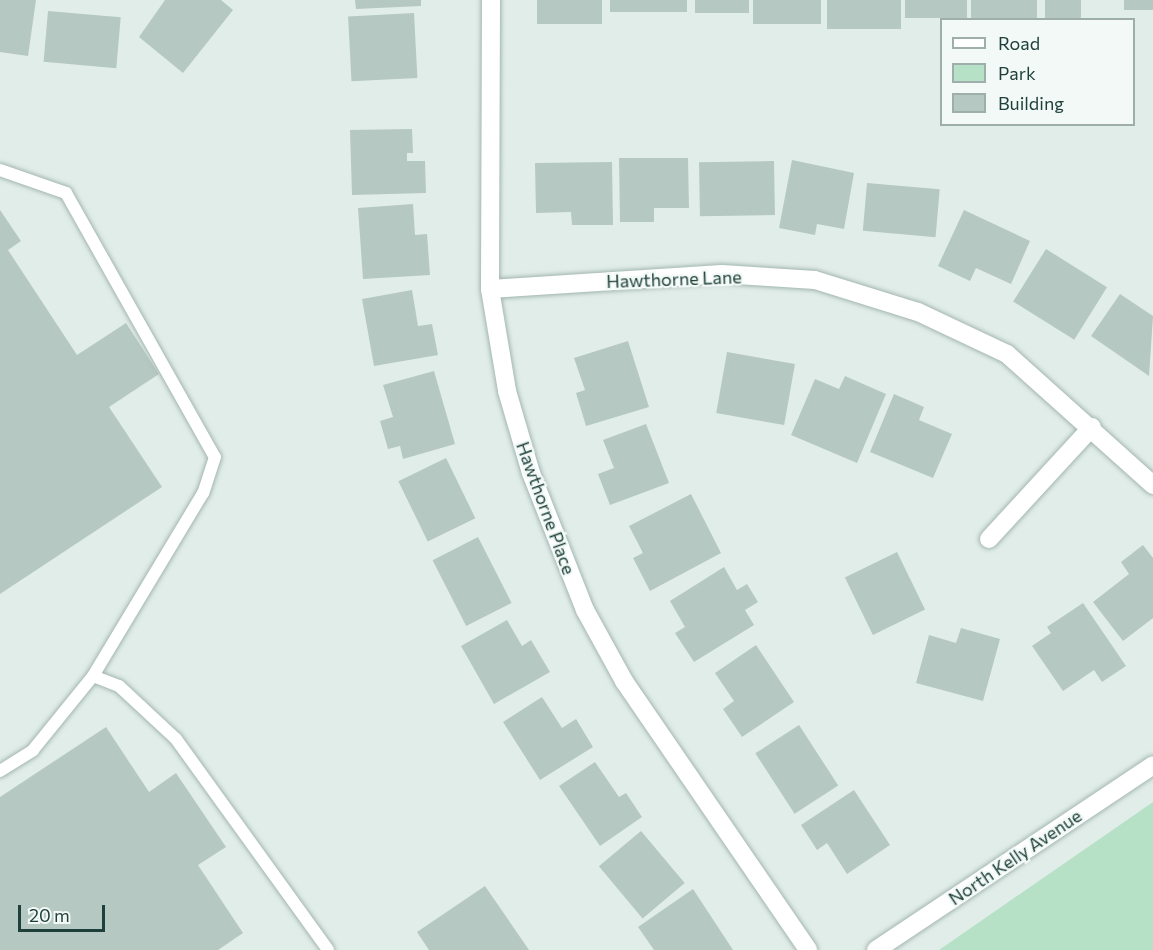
<!DOCTYPE html>
<style>
body{margin:0}
#map{position:relative;width:1153px;height:950px;overflow:hidden;background:#e1ede9;font-family:Commissioner,sans-serif}
div>[style]{position:absolute}
[style*='--x']{left:calc(var(--x)*1px);top:calc(var(--y)*1px);width:calc(var(--w)*1px);rotate:calc(var(--a)*1deg)}
.green>*{inset:0;background:#b7e1c7}
.building>*{inset:0;background:#b6c8c2;transform-origin:0 0}
.roads{filter:drop-shadow(0 0 2px #a3b6b1) drop-shadow(0 0 2px #a3b6b1)}
.service>*{height:12px;margin:-6px;padding:0 6px;transform-origin:6px;border-radius:6px;background:#fff}
.minor>*{height:18px;margin:-9px;padding:0 9px;transform-origin:9px;border-radius:9px;background:#fff}
.secondary>*{height:18px;margin:-9px;padding:0 9px;transform-origin:9px;border-radius:9px;background:#fff}
span{translate:-50% -50%;white-space:nowrap;text-align:center;line-height:1.15;-webkit-text-stroke:4.5px #f2f9f6;paint-order:stroke}
.street-label{font-size:18px;color:#1f403a}
.legend{position:absolute;left:940px;top:18px;width:195px;height:108px;box-sizing:border-box;background:#f2f9f6;border:2px solid #9eafab;margin:0;padding:8px 10px;list-style:none;font-size:18px;color:#1f403a}
.legend li{display:flex;align-items:center;gap:12px;height:30px}
.legend b{width:30px;border:2px solid #9eafab}
.scale{position:absolute;left:18px;top:905px;width:87px;height:27px;box-sizing:border-box;border:3px solid #1f403a;border-top:0;padding-left:8px;font-size:18px;line-height:21px;white-space:nowrap;color:#1f403a;-webkit-text-stroke:4px #f2f9f6;paint-order:stroke}
</style>
<div id="map">
<div class="green">
<i style="clip-path:polygon(1153px 802px,1153px 950px,939px 950px)"></i>
</div>
<div class="building">
<i style="clip-path:polygon(0 0,36px 0,28px 56px,0 52px)"></i>
<i style="clip-path:polygon(165px 0,221px 0,233px 10px,183px 73px,139px 37px)"></i>
<i style="clip-path:polygon(355px 0,421px 0,421px 6px,356px 9px)"></i>
<i style="left:537px;top:0;width:65px;height:24px"></i>
<i style="left:610px;top:0;width:77px;height:12px"></i>
<i style="left:695px;top:0;width:54px;height:13px"></i>
<i style="left:753px;top:0;width:68px;height:24px"></i>
<i style="left:827px;top:0;width:74px;height:29px"></i>
<i style="left:905px;top:0;width:62px;height:18px"></i>
<i style="left:971px;top:0;width:66px;height:20px"></i>
<i style="left:1045px;top:0;width:36px;height:20px"></i>
<i style="left:1124px;top:0;width:29px;height:10px"></i>
<i style="left:48px;top:11px;width:73px;height:51px;rotate:5deg"></i>
<i style="left:414px;top:13px;width:65px;height:66px;rotate:87deg"></i>
<i style="clip-path:polygon(412px 129px,413px 153px,407px 153px,407px 161px,425px 161px,426px 193px,352px 195px,350px 130px)"></i>
<i style="clip-path:polygon(619px 158px,688px 158px,689px 208px,654px 208px,654px 222px,620px 222px)"></i>
<i style="clip-path:polygon(792px 160px,854px 173px,844px 229px,817px 224px,815px 235px,779px 228px)"></i>
<i style="left:774px;top:161px;width:54px;height:75px;rotate:89deg"></i>
<i style="clip-path:polygon(612px 162px,613px 225px,572px 225px,571px 212px,536px 213px,535px 163px)"></i>
<i style="left:867px;top:183px;width:73px;height:48px;rotate:5deg"></i>
<i style="clip-path:polygon(413px 204px,415px 235px,427px 234px,430px 275px,363px 279px,358px 208px)"></i>
<i style="clip-path:polygon(0 210px,21px 241px,8px 250px,77px 355px,126px 323px,159px 374px,109px 407px,162px 487px,0 594px)"></i>
<i style="clip-path:polygon(964px 210px,1030px 241px,1011px 284px,976px 268px,970px 281px,938px 266px)"></i>
<i style="left:1046px;top:249px;width:72px;height:62px;rotate:32deg"></i>
<i style="clip-path:polygon(412px 290px,418px 326px,432px 324px,438px 355px,374px 366px,362px 299px)"></i>
<i style="clip-path:polygon(1120px 294px,1153px 316px,1149px 376px,1091px 336px)"></i>
<i style="clip-path:polygon(628px 341px,649px 407px,586px 426px,576px 393px,585px 390px,574px 358px)"></i>
<i style="left:727px;top:352px;width:69px;height:62px;rotate:10deg"></i>
<i style="clip-path:polygon(434px 371px,455px 444px,403px 459px,400px 446px,388px 449px,380px 421px,393px 417px,383px 385px)"></i>
<i style="clip-path:polygon(845px 376px,886px 394px,857px 463px,791px 435px,815px 379px,839px 389px)"></i>
<i style="clip-path:polygon(894px 394px,924px 407px,919px 420px,952px 434px,933px 478px,870px 452px)"></i>
<i style="clip-path:polygon(646px 424px,669px 483px,610px 505px,598px 474px,614px 468px,603px 440px)"></i>
<i style="left:446px;top:458px;width:67px;height:53px;rotate:64deg"></i>
<i style="clip-path:polygon(691px 494px,721px 553px,650px 591px,633px 558px,643px 553px,629px 526px)"></i>
<i style="left:478px;top:537px;width:74px;height:51px;rotate:63deg"></i>
<i style="clip-path:polygon(1143px 545px,1153px 558px,1153px 618px,1123px 641px,1093px 602px,1129px 574px,1121px 562px)"></i>
<i style="left:897px;top:552px;width:64px;height:58px;rotate:64deg"></i>
<i style="clip-path:polygon(724px 567px,737px 590px,747px 584px,758px 602px,745px 610px,754px 625px,694px 662px,675px 633px,685px 627px,670px 601px)"></i>
<i style="clip-path:polygon(1083px 603px,1126px 666px,1102px 682px,1094px 670px,1063px 691px,1032px 646px,1051px 633px,1047px 627px)"></i>
<i style="clip-path:polygon(507px 620px,522px 646px,531px 640px,550px 672px,494px 704px,461px 646px)"></i>
<i style="clip-path:polygon(961px 628px,1000px 639px,983px 701px,916px 683px,929px 635px,956px 643px)"></i>
<i style="clip-path:polygon(756px 645px,794px 702px,742px 737px,723px 709px,734px 701px,715px 673px)"></i>
<i style="clip-path:polygon(542px 697px,562px 728px,576px 719px,593px 747px,540px 780px,503px 722px)"></i>
<i style="left:799px;top:725px;width:72px;height:52px;rotate:57deg"></i>
<i style="clip-path:polygon(106px 727px,149px 792px,176px 773px,226px 847px,198px 865px,243px 933px,218px 950px,0 950px,0 797px)"></i>
<i style="clip-path:polygon(595px 762px,619px 797px,626px 793px,642px 817px,600px 846px,559px 786px)"></i>
<i style="clip-path:polygon(854px 790px,890px 845px,847px 874px,827px 843px,817px 850px,801px 825px)"></i>
<i style="left:641px;top:831px;width:68px;height:55px;rotate:50deg"></i>
<i style="clip-path:polygon(485px 886px,529px 950px,429px 950px,417px 932px)"></i>
<i style="clip-path:polygon(693px 889px,733px 950px,654px 950px,638px 927px)"></i>
</div>
<div class="roads">
<div class="service">
<i style="--x:0;--y:170;--w:70;--a:19.2"></i>
<i style="--x:66;--y:193;--w:303;--a:60.6"></i>
<i style="--x:215;--y:457;--w:38;--a:108"></i>
<i style="--x:203;--y:493;--w:214;--a:121"></i>
<i style="--x:0;--y:771;--w:39;--a:-32"></i>
<i style="--x:33;--y:750;--w:95;--a:-51"></i>
<i style="--x:93;--y:676;--w:28;--a:21"></i>
<i style="--x:119;--y:686;--w:78;--a:42.9"></i>
<i style="--x:176;--y:739;--w:260;--a:54.2"></i>
</div>
<div class="minor">
<i style="--x:491;--y:0;--w:289;--a:90.2"></i>
<i style="--x:490;--y:289;--w:103;--a:80.5"></i>
<i style="--x:507;--y:391;--w:85;--a:73.7"></i>
<i style="--x:531;--y:473;--w:147;--a:68.5"></i>
<i style="--x:585;--y:610;--w:81;--a:61.2"></i>
<i style="--x:624;--y:681;--w:326;--a:55.6"></i>
<i style="--x:490;--y:289;--w:232;--a:-3.7"></i>
<i style="--x:722;--y:274;--w:93;--a:3.7"></i>
<i style="--x:815;--y:280;--w:108;--a:17.3"></i>
<i style="--x:918;--y:312;--w:98;--a:25.3"></i>
<i style="--x:1007;--y:354;--w:196;--a:41.9"></i>
<i style="--x:989;--y:539;--w:152;--a:-47.4"></i>
</div>
<div class="secondary">
<i style="--x:876;--y:950;--w:333;--a:-33.7"></i>
</div>
</div>
<div class="street-label">
<span style="left:674px;top:279px;rotate:-2deg">Hawthorne Lane</span>
<span style="left:546px;top:508px;rotate:70deg">Hawthorne Place</span>
<span style="left:1015px;top:857px;rotate:-34deg">North Kelly Avenue</span>
</div>
<ul class="legend">
<li><b style="height:8px;background:#fff"></b>Road</li>
<li><b style="height:16px;background:#b7e1c7"></b>Park</li>
<li><b style="height:16px;background:#b6c8c2"></b>Building</li>
</ul>
<div class="scale">20 m</div>
</div>
